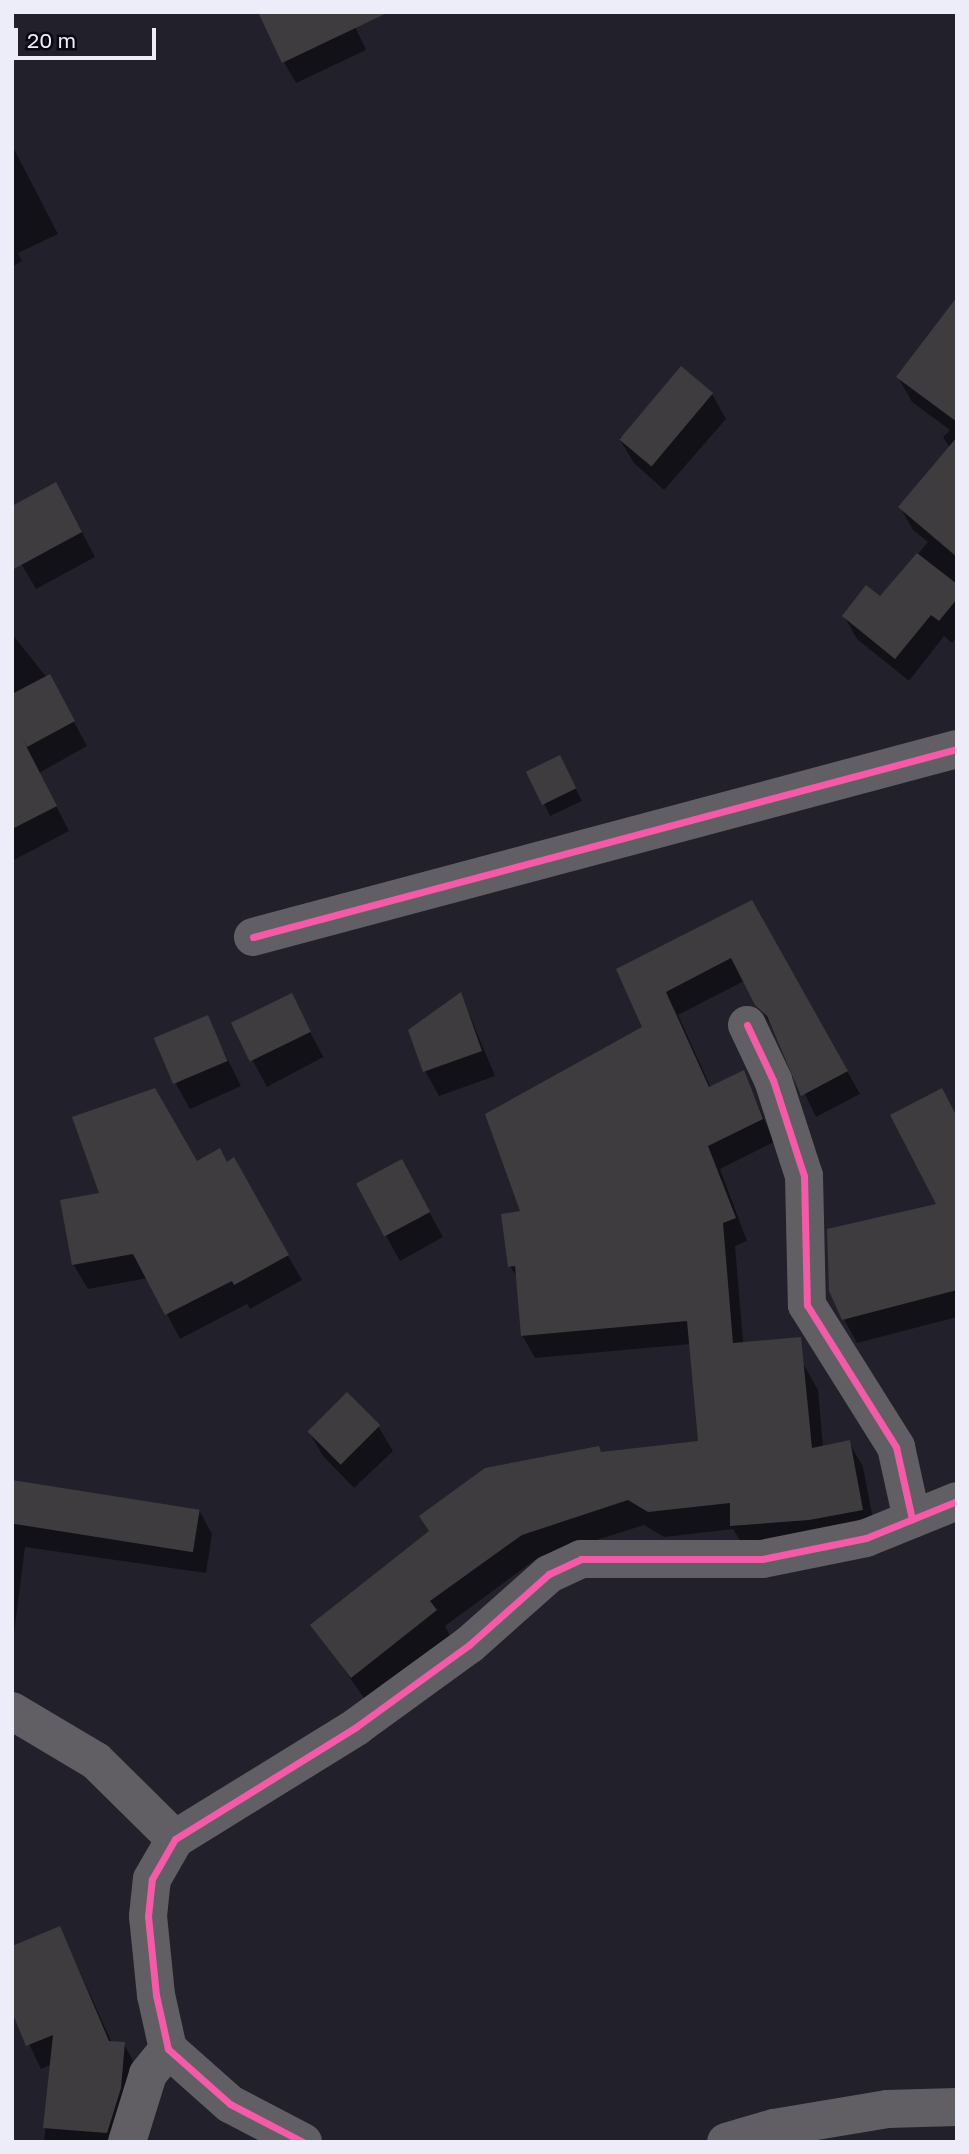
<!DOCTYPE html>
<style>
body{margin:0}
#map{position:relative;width:969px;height:2154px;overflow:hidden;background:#22212b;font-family:"Golos Text",sans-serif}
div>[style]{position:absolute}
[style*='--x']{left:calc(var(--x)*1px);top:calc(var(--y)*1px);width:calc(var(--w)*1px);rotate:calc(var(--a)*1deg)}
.shadow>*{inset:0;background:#0007;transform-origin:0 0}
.building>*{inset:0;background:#3f3c3f;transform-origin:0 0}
.street>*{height:38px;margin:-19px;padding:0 19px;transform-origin:19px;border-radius:19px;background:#625f64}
.cycleway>*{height:7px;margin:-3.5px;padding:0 3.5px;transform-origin:3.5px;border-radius:3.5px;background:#f35aa7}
span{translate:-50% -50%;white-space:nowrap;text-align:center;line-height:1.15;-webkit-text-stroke:6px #090810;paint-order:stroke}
.frame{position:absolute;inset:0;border:14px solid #ededfa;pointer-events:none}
.scale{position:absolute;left:14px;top:28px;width:142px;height:32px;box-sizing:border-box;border:4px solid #ededfa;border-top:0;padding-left:9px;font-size:21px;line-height:24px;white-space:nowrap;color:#ededfa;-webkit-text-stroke:5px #090810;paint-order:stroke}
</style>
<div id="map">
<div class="shadow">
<i style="clip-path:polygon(348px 12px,366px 50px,296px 83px,284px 62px)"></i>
<i style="clip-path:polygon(14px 149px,58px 234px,18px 253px,22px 261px,12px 267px)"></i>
<i style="clip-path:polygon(957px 340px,957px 637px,952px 643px,944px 636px,909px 681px,857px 639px,844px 616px,880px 599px,928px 542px,913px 530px,900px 507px,950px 448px,943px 437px,950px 430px,912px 402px,898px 377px)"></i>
<i style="clip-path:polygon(712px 394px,726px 419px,664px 490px,634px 463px,619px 438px)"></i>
<i style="clip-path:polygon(70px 509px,95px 557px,36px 589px,12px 548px)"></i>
<i style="clip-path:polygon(12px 634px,56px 689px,87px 746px,39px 773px,69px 831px,12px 861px)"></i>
<i style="clip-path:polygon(566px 770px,582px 801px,550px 816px,529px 772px)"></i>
<i style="clip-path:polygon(751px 902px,860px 1094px,816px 1117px,776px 1034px,744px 981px,678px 1015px,711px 1088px,744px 1073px,774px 1142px,720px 1169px,747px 1241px,735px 1246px,745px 1364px,804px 1365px,818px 1390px,823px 1447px,849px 1442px,863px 1467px,876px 1534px,746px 1550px,733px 1529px,664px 1537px,644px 1525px,536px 1559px,445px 1626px,450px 1636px,366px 1701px,313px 1625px,430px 1533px,421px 1517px,601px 1454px,700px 1442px,691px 1344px,535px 1358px,522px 1335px,518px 1279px,510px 1266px,522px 1212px,644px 1028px,618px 970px)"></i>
<i style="clip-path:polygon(461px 995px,495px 1076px,439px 1096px,425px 1071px)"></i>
<i style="left:291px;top:996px;width:69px;height:64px;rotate:62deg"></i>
<i style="clip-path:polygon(207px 1018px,241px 1086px,190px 1109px,176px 1084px)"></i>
<i style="clip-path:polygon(957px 1117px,957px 1317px,857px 1343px,844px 1319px,938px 1206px)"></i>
<i style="clip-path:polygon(233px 1160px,302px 1280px,250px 1309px,247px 1304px,180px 1339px,148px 1278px,88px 1289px,73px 1264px,102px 1194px,196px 1163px,227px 1164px)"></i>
<i style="clip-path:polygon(358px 1185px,415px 1186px,443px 1237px,400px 1261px)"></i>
<i style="clip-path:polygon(378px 1426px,393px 1451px,354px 1488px,323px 1456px,309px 1432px)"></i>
<i style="clip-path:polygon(12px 1482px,199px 1510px,212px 1534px,206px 1573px,25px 1547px,12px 1649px)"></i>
<i style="clip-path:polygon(60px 1928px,112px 2043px,124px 2044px,137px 2068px,124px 2142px,44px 2142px,52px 2064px,41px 2069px,12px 2008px)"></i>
</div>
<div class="building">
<i style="clip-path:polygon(258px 12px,389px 12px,282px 63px)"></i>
<i style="clip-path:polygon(957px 297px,957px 422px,896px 377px)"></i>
<i style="left:681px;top:366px;width:42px;height:96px;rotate:40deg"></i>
<i style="clip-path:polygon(957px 437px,957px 557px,898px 507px)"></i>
<i style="clip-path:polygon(56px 482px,82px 532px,12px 570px,12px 506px)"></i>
<i style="clip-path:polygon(917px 553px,957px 584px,957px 599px,939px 621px,931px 615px,895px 659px,842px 616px,866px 585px,880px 596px)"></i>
<i style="clip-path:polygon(50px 674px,75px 721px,27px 747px,22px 738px,57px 806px,12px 829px,12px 694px)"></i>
<i style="left:560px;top:755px;width:37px;height:38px;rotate:64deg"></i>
<i style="clip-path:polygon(752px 900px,848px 1071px,801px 1096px,767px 1016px,755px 1005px,731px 958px,666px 992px,709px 1087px,744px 1070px,763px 1119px,708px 1146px,736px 1218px,723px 1223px,733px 1343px,801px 1337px,812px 1448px,850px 1440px,863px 1510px,809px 1520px,730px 1526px,730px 1503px,648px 1512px,628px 1500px,522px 1535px,430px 1601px,437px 1610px,351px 1678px,310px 1625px,429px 1531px,419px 1516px,485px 1468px,599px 1446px,601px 1452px,698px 1441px,687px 1321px,521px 1336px,515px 1266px,508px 1267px,501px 1214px,520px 1211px,485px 1114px,642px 1027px,616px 969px)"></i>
<i style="clip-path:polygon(461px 992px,482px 1051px,423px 1072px,408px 1030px)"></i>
<i style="left:292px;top:993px;width:43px;height:68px;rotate:64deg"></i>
<i style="left:208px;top:1015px;width:50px;height:59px;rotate:67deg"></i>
<i style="clip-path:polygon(155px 1088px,197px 1161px,220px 1148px,227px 1162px,234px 1157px,289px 1255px,234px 1285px,232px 1281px,165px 1315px,133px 1254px,72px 1265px,60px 1200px,99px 1193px,72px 1117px)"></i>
<i style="clip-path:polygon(942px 1088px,957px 1117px,957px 1290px,842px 1320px,829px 1291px,827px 1229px,936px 1204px,890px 1115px)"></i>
<i style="left:402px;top:1159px;width:60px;height:52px;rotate:62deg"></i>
<i style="left:347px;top:1392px;width:47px;height:56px;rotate:45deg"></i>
<i style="left:12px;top:1480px;width:190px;height:43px;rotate:9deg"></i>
<i style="clip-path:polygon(60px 1926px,109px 2041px,125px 2042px,121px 2088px,107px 2133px,43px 2128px,53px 2035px,26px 2046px,12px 2012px,12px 1946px)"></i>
</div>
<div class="street">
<i style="--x:253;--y:937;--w:729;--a:-14.95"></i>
<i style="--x:747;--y:1025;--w:61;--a:64.7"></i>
<i style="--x:773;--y:1080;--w:101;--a:72.1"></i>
<i style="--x:804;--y:1176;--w:129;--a:88.7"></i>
<i style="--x:807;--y:1305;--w:168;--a:57.9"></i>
<i style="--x:896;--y:1447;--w:74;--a:77.5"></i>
<i style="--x:12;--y:1711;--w:98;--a:30.8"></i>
<i style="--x:96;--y:1761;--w:111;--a:44.6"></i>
<i style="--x:127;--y:2142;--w:71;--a:-72.8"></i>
<i style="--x:148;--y:2074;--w:32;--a:-51"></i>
<i style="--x:303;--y:2142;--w:82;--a:-152.5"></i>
<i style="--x:230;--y:2104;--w:83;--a:-138.4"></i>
<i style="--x:168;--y:2049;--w:55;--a:-102.5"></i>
<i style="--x:156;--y:1995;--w:79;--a:-95.8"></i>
<i style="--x:148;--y:1916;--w:37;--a:-84"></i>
<i style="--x:152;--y:1879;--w:46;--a:-60.1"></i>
<i style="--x:175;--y:1839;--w:213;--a:-31.7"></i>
<i style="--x:356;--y:1727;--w:140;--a:-36"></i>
<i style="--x:469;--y:1645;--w:107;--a:-41.6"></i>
<i style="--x:549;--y:1574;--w:35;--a:-25"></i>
<i style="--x:581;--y:1559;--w:181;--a:0"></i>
<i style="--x:762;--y:1559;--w:106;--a:-11.4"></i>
<i style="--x:866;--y:1538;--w:98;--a:-22.1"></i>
<i style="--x:726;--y:2142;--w:50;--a:-16.3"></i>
<i style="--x:774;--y:2128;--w:115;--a:-9.5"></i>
<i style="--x:887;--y:2109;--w:70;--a:-1.6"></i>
</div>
<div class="cycleway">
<i style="--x:253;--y:937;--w:729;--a:-14.95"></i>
<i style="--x:747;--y:1025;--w:61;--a:64.7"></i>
<i style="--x:773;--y:1080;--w:101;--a:72.1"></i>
<i style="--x:804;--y:1176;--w:129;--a:88.7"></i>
<i style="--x:807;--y:1305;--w:168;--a:57.9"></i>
<i style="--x:896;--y:1447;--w:74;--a:77.5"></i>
<i style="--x:303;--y:2142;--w:82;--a:-152.5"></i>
<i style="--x:230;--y:2104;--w:83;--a:-138.4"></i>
<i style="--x:168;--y:2049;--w:55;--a:-102.5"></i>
<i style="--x:156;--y:1995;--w:79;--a:-95.8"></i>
<i style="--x:148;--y:1916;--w:37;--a:-84"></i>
<i style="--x:152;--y:1879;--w:46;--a:-60.1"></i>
<i style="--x:175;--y:1839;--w:213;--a:-31.7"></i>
<i style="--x:356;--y:1727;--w:140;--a:-36"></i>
<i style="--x:469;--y:1645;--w:107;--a:-41.6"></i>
<i style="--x:549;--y:1574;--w:35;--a:-25"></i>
<i style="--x:581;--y:1559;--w:181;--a:0"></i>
<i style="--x:762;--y:1559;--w:106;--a:-11.4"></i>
<i style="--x:866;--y:1538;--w:98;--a:-22.1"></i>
</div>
<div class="frame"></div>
<div class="scale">20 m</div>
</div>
